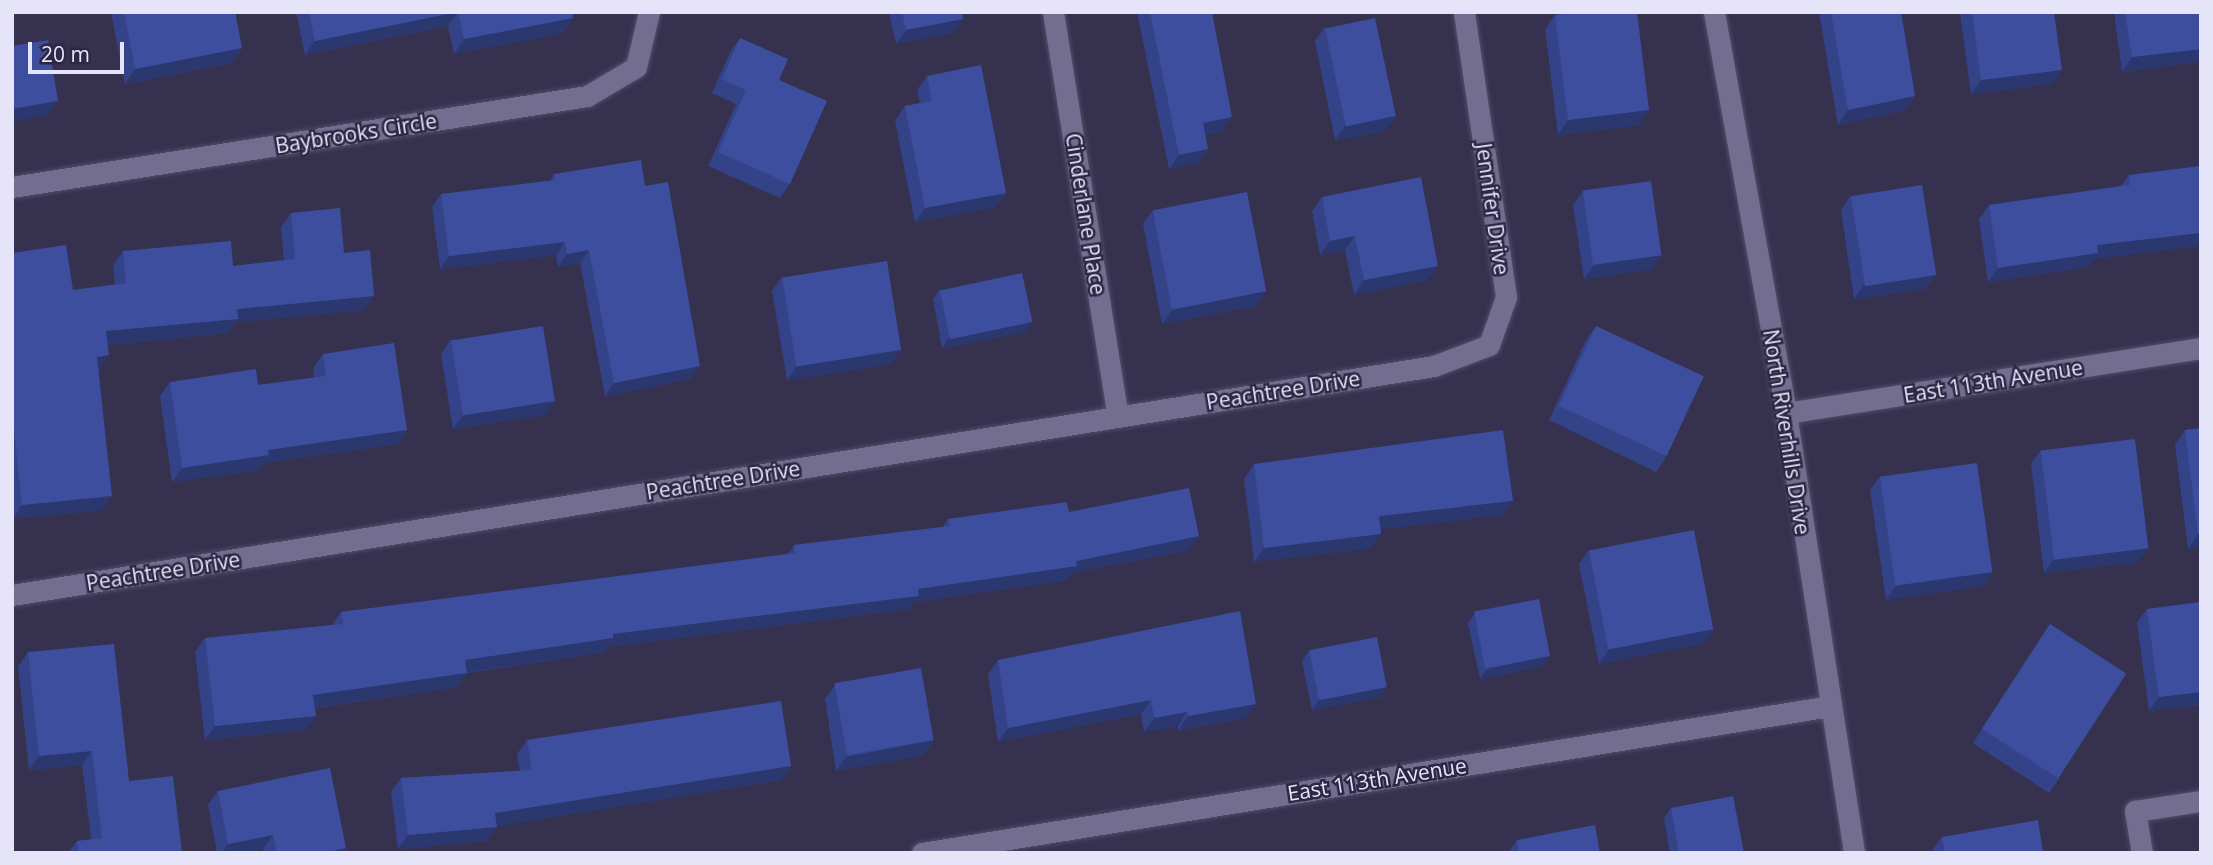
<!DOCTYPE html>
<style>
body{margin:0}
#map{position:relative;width:2213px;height:865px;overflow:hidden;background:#36314f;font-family:"Open Sans",sans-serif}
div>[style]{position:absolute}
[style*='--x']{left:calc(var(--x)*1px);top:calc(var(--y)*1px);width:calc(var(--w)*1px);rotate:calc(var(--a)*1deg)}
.roads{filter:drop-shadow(0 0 2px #524d67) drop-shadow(0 0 2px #524d67)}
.minor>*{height:21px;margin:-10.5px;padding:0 10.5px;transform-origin:10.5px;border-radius:10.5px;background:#736e90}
.tertiary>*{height:21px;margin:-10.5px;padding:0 10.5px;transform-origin:10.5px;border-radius:10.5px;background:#736e90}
.wall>*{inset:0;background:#344388}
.shaded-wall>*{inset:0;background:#2b376f}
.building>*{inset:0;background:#3d4e9e;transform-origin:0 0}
span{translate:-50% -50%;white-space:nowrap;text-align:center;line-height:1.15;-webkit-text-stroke:5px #2c2744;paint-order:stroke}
.street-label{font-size:21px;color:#e6e4f8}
.frame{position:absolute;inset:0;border:14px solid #e6e4f8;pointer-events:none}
.scale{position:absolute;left:28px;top:42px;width:96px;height:32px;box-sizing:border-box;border:4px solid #e6e4f8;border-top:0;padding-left:9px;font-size:21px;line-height:24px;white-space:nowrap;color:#e6e4f8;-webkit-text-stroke:5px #2c2744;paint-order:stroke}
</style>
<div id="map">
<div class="roads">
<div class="minor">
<i style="--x:1053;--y:12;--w:409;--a:80.9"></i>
<i style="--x:12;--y:187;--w:582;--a:-8.99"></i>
<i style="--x:587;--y:96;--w:57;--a:-30.6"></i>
<i style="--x:636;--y:67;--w:57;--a:-76.7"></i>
<i style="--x:1786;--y:413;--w:420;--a:-8.9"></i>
<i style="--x:12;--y:595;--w:1440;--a:-9.15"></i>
<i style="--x:1434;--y:366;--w:59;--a:-20.9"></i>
<i style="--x:1489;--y:345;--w:51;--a:-70.5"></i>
<i style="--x:1506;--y:297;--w:288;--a:-98.4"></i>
<i style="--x:922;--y:853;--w:921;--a:-9.19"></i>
<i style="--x:2142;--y:853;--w:43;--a:-99.5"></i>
<i style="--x:2135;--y:811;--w:67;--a:-8.6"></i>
</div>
<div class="tertiary">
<i style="--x:1714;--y:12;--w:407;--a:79.8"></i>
<i style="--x:1786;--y:413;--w:445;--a:81.2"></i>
</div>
</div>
<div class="wall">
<i style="clip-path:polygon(111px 12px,235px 12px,242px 48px,232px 63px,125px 84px)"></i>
<i style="clip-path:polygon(296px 12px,572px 12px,573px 18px,563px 33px,454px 54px,448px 26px,305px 55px)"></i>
<i style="clip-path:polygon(889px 12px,962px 12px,953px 33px,896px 44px)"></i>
<i style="clip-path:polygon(1137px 12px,1212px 12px,1222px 131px,1205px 135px,1208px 149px,1198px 163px,1169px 169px)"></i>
<i style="clip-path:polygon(1819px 12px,1901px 12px,1915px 96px,1905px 110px,1838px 125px)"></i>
<i style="clip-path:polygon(1960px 12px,2054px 12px,2052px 84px,1971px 94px)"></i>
<i style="clip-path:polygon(2114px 12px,2201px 12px,2197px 62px,2122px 72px)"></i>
<i style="clip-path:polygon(1555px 15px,1649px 110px,1639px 125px,1558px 135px,1545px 29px)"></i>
<i style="clip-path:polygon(1325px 27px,1395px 116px,1385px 131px,1335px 140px,1315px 41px)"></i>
<i style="clip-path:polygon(740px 38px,779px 80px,790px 184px,780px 198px,708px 166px,736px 104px,712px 93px,730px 52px)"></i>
<i style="clip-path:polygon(927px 76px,1006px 193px,996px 207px,915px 222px,895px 121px,905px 106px,920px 103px,917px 90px)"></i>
<i style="clip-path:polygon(2201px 166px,2094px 259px,2088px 267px,1988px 282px,1979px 219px,1989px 205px,2121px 186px,2129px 175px)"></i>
<i style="clip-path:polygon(554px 174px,645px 186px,700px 366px,690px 379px,605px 396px,580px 263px,558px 267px,556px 255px,440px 269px,432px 207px,441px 194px,550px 181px)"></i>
<i style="clip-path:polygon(1583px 191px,1662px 255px,1652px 269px,1584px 279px,1573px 205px)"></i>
<i style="clip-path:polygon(1851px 195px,1926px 289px,1854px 299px,1841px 210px)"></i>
<i style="clip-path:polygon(1322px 197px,1428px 280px,1354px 295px,1345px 250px,1320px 255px,1312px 211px)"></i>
<i style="clip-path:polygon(1153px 210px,1256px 306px,1162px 324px,1143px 224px)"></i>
<i style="clip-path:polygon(291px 213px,344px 253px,374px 296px,364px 310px,236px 322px,228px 333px,108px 345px,99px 369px,102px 510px,12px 519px,12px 253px,73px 290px,115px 285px,113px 265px,123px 251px,233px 266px,284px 260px,281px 227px)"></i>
<i style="clip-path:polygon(782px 277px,891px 364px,787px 380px,772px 291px)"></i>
<i style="clip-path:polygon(940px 289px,1025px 332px,942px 348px,933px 299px)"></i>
<i style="clip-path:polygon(1596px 326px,1666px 457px,1656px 472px,1549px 420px,1586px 340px)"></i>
<i style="clip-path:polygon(451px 339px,545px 415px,453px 429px,441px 354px)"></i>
<i style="clip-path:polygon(323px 354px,407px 430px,397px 444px,264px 463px,259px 470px,172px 482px,160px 396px,170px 382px,258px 385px,314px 378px,313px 368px)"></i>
<i style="clip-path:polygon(2201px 428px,2201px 547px,2188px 549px,2175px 444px,2185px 430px)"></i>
<i style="clip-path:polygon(2041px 450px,2148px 548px,2138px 562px,2044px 573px,2031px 464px)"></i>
<i style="clip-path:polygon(1254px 464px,1503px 515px,1381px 529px,1371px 548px,1254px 562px,1244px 479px)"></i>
<i style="clip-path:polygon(1880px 476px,1992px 572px,1983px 586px,1886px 600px,1870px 490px)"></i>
<i style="clip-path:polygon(1069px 512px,1199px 536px,1189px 550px,1071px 573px,1067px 580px,914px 602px,909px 609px,607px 647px,604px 652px,467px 673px,457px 687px,315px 708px,316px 716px,306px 730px,205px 740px,195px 652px,205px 638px,332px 625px,341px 612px,788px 554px,794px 545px,943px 527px,948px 519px)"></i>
<i style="clip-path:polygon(1589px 550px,1714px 629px,1704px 643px,1599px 664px,1579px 564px)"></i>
<i style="clip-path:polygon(2201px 602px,2201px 705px,2149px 711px,2137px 623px,2147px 609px)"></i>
<i style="clip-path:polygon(1475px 613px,1543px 666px,1480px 679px,1468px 623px)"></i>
<i style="clip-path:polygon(2050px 624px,2059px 779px,2049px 793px,1973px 743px)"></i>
<i style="clip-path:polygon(1309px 651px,1387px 687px,1380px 697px,1312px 710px,1302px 661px)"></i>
<i style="clip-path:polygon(28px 652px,129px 781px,182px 853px,68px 853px,77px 841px,91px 839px,82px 765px,29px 770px,18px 667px)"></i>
<i style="clip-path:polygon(998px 660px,1256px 704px,1246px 718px,1178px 731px,1178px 726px,1144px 732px,1141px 714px,998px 742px,988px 674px)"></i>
<i style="clip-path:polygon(835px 685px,934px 740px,924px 755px,836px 771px,825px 699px)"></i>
<i style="clip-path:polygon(527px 740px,791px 766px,781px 780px,496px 826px,487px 841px,398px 849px,391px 792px,401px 778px,520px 771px,517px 754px)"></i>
<i style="clip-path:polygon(218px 791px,346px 848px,343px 853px,264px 853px,263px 849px,245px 853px,217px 853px,208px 805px)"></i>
<i style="clip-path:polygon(1671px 808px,1744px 853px,1670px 853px,1664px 818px)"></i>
<i style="clip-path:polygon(1942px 837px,2043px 853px,1932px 853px,1932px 851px)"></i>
<i style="clip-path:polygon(1517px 840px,1600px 853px,1510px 853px,1510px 850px)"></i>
</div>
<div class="shaded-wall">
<i style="clip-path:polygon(458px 12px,448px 26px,305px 55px,315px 41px)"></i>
<i style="clip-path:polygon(573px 18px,563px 33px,454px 54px,464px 39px)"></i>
<i style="clip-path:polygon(963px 19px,953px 33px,896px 44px,906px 30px)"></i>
<i style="clip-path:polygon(242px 48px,232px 63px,125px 84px,135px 69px)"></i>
<i style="clip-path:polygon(2201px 49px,2201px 57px,2197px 62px,2122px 72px,2132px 57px)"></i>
<i style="clip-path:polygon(2062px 70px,2052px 84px,1971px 94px,1981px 80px)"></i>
<i style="clip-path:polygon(1915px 96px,1905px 110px,1838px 125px,1848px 110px)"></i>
<i style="clip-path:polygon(58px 101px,48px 115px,12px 122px,12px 109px)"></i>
<i style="clip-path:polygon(1649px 110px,1639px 125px,1558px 135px,1568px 120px)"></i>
<i style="clip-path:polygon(1395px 116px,1385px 131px,1335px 140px,1345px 126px)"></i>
<i style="clip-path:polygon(1232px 117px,1222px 131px,1193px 137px,1203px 123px)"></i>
<i style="clip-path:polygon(1208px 149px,1198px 163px,1169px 169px,1179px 155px)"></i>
<i style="clip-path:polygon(1006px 193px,996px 207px,915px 222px,925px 208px)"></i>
<i style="clip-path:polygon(2201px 233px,2201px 246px,2094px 259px,2088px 267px,1988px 282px,1998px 268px,2097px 245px)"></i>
<i style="clip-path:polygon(1355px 236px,1345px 250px,1320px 255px,1330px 241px)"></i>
<i style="clip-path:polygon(565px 242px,556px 255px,440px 269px,449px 256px)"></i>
<i style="clip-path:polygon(589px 250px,580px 263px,558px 267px,567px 254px)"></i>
<i style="clip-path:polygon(1662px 255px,1652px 269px,1584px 279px,1594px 265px)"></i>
<i style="clip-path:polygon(1438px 266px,1428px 280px,1354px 295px,1364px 280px)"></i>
<i style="clip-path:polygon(1936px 275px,1926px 289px,1854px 299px,1864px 285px)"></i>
<i style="clip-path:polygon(1266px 291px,1256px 306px,1162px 324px,1172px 310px)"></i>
<i style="clip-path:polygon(374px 296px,364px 310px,236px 322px,228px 333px,96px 346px,106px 331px,237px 309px)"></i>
<i style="clip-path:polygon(1032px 322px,1025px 332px,942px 348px,949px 338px)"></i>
<i style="clip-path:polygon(901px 350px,891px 364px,787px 380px,797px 366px)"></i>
<i style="clip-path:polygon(109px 355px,99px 369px,87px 371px,97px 357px)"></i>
<i style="clip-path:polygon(700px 366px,690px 379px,605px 396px,614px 383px)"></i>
<i style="clip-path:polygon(555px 401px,545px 415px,453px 429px,463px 415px)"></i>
<i style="clip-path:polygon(407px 430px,397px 444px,264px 463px,259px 470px,172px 482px,182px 468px,268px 450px)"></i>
<i style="clip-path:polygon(112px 496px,102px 510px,12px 519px,22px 505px)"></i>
<i style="clip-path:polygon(1513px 501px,1503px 515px,1369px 531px,1379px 516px)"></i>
<i style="clip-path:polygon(1381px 534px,1371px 548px,1254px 562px,1264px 548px)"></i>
<i style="clip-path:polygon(2198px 534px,2201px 534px,2201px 547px,2188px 549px)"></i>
<i style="clip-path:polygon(1199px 536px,1189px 550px,1071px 573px,1067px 580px,914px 602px,909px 609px,607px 647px,604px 652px,456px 674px,465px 660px,613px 634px,918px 589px,1076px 561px)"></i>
<i style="clip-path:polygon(2148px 548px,2138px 562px,2044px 573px,2054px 559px)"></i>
<i style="clip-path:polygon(1992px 572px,1983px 586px,1886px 600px,1896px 586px)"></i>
<i style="clip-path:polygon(1714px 629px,1704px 643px,1599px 664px,1609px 649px)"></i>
<i style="clip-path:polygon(1550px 656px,1543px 666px,1480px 679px,1487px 669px)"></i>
<i style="clip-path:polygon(467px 673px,457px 687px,304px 709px,313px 695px)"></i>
<i style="clip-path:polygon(1387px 687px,1380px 697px,1312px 710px,1319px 700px)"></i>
<i style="clip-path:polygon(2201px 692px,2201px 705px,2149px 711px,2159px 697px)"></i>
<i style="clip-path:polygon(1151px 700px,1141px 714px,998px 742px,1008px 728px)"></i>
<i style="clip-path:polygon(1256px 704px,1246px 718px,1178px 731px,1188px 716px)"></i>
<i style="clip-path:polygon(1187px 712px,1178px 726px,1144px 732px,1154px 718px)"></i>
<i style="clip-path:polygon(316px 716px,306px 730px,205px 740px,215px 726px)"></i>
<i style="clip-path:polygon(934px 740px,924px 755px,836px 771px,846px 757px)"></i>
<i style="clip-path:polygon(92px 751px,82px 765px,29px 770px,39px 756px)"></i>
<i style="clip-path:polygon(791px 766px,781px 780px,485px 828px,495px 813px)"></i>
<i style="clip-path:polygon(497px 827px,487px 841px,398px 849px,408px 835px)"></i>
<i style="clip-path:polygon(273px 835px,263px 849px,245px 853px,222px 853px,228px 844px)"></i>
<i style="clip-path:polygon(346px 848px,343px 853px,323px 853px)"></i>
</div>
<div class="building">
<i style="clip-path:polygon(124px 12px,235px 12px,242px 48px,135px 69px)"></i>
<i style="clip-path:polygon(309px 12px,457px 12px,315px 41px)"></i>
<i style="clip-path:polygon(458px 12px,572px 12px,573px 18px,464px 39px)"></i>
<i style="clip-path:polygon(902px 12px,962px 12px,963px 19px,906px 30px)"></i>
<i style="clip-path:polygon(1150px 12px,1212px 12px,1232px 117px,1203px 123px,1208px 149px,1179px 155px)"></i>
<i style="clip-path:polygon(1580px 12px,1637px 12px,1649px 110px,1568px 120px,1555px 15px)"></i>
<i style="clip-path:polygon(1831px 12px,1901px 12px,1915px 96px,1848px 110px)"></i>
<i style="clip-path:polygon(1972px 12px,2054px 12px,2062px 70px,1981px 80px)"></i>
<i style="clip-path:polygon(2125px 12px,2201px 12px,2201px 49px,2132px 57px)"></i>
<i style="left:1375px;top:18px;width:100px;height:51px;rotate:78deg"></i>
<i style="clip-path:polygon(740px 38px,788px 59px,779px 80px,827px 101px,790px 184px,718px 152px,746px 90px,722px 79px)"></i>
<i style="clip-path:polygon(48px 40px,58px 101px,12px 109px,12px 46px)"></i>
<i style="clip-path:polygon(981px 65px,1006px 193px,925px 208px,905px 106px,932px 101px,927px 76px)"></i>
<i style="clip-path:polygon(641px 160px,645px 186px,668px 182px,700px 366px,614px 383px,589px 250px,567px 254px,565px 242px,449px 256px,441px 194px,555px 180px,554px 174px)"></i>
<i style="clip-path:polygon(2201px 166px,2201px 233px,2097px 245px,2098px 253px,1998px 268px,1989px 205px,2130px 185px,2129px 175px)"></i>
<i style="clip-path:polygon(1421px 177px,1438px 266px,1364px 280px,1355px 236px,1330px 241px,1322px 197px)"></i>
<i style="left:1651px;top:181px;width:75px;height:69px;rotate:82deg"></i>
<i style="left:1922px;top:185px;width:91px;height:72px;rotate:81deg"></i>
<i style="left:1247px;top:192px;width:101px;height:96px;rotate:79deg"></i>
<i style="clip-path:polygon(340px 208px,344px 253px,370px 250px,374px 296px,237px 309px,238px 319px,106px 331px,109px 355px,97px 357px,112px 496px,22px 505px,12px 411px,12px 253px,66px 245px,73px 290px,126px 283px,123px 251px,231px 241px,233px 266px,295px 259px,291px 213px)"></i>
<i style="left:887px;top:261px;width:90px;height:106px;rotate:81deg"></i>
<i style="left:1022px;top:273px;width:50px;height:84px;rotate:78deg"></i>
<i style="left:543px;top:326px;width:76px;height:93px;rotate:81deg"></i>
<i style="left:1596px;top:326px;width:119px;height:88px;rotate:25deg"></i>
<i style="clip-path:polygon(394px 343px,407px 430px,268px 450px,269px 455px,182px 468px,170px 382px,256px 369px,258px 385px,326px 376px,323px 354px)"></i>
<i style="clip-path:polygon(2201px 428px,2201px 534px,2198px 534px,2185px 430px)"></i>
<i style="clip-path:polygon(1503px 430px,1513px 501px,1379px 516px,1381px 534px,1264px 548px,1254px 464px)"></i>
<i style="left:2135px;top:439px;width:110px;height:95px;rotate:83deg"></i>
<i style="left:1977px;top:463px;width:110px;height:98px;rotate:82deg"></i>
<i style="clip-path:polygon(1189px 488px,1199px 536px,1076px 561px,1077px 566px,918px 589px,919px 596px,613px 634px,613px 638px,465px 660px,467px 673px,313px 695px,316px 716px,215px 726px,205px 638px,343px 624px,341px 612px,795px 553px,794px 545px,950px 526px,948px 519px,1067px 502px,1069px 512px)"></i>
<i style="left:1694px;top:530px;width:101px;height:107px;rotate:79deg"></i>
<i style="left:1539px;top:599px;width:58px;height:66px;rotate:79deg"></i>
<i style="clip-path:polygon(2201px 602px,2201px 692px,2159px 697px,2147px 609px)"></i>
<i style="clip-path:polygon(1240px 611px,1256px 704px,1188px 716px,1187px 712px,1154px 718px,1151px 700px,1008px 728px,998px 660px)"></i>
<i style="left:2050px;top:624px;width:91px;height:125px;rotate:33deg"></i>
<i style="left:1377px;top:637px;width:51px;height:69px;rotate:79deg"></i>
<i style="clip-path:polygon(114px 644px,129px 781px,173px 776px,182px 853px,78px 853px,77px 841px,102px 838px,92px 751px,39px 756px,28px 652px)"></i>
<i style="left:921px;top:668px;width:73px;height:88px;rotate:80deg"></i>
<i style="clip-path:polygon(781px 701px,791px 766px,495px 813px,497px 827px,408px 835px,401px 778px,532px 770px,527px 740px)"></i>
<i style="clip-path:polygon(330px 768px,346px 848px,323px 853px,277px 853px,273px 835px,228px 844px,218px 791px)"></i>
<i style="clip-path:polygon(1733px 796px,1744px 853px,1679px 853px,1671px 808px)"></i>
<i style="clip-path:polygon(2038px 820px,2043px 853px,1945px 853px,1942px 837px)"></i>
<i style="clip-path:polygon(1595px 825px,1600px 853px,1519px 853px,1517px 840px)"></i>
</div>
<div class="street-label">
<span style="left:356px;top:133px;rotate:-9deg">Baybrooks Circle</span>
<span style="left:1493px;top:209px;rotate:82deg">Jennifer Drive</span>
<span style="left:1086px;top:214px;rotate:81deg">Cinderlane Place</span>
<span style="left:1993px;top:381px;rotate:-9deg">East 113th Avenue</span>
<span style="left:1283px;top:390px;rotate:-9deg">Peachtree Drive</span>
<span style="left:1787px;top:432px;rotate:81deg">North Riverhills Drive</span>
<span style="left:723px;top:480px;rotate:-9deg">Peachtree Drive</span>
<span style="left:163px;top:571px;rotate:-9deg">Peachtree Drive</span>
<span style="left:1377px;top:779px;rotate:-9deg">East 113th Avenue</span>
</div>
<div class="frame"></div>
<div class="scale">20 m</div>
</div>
